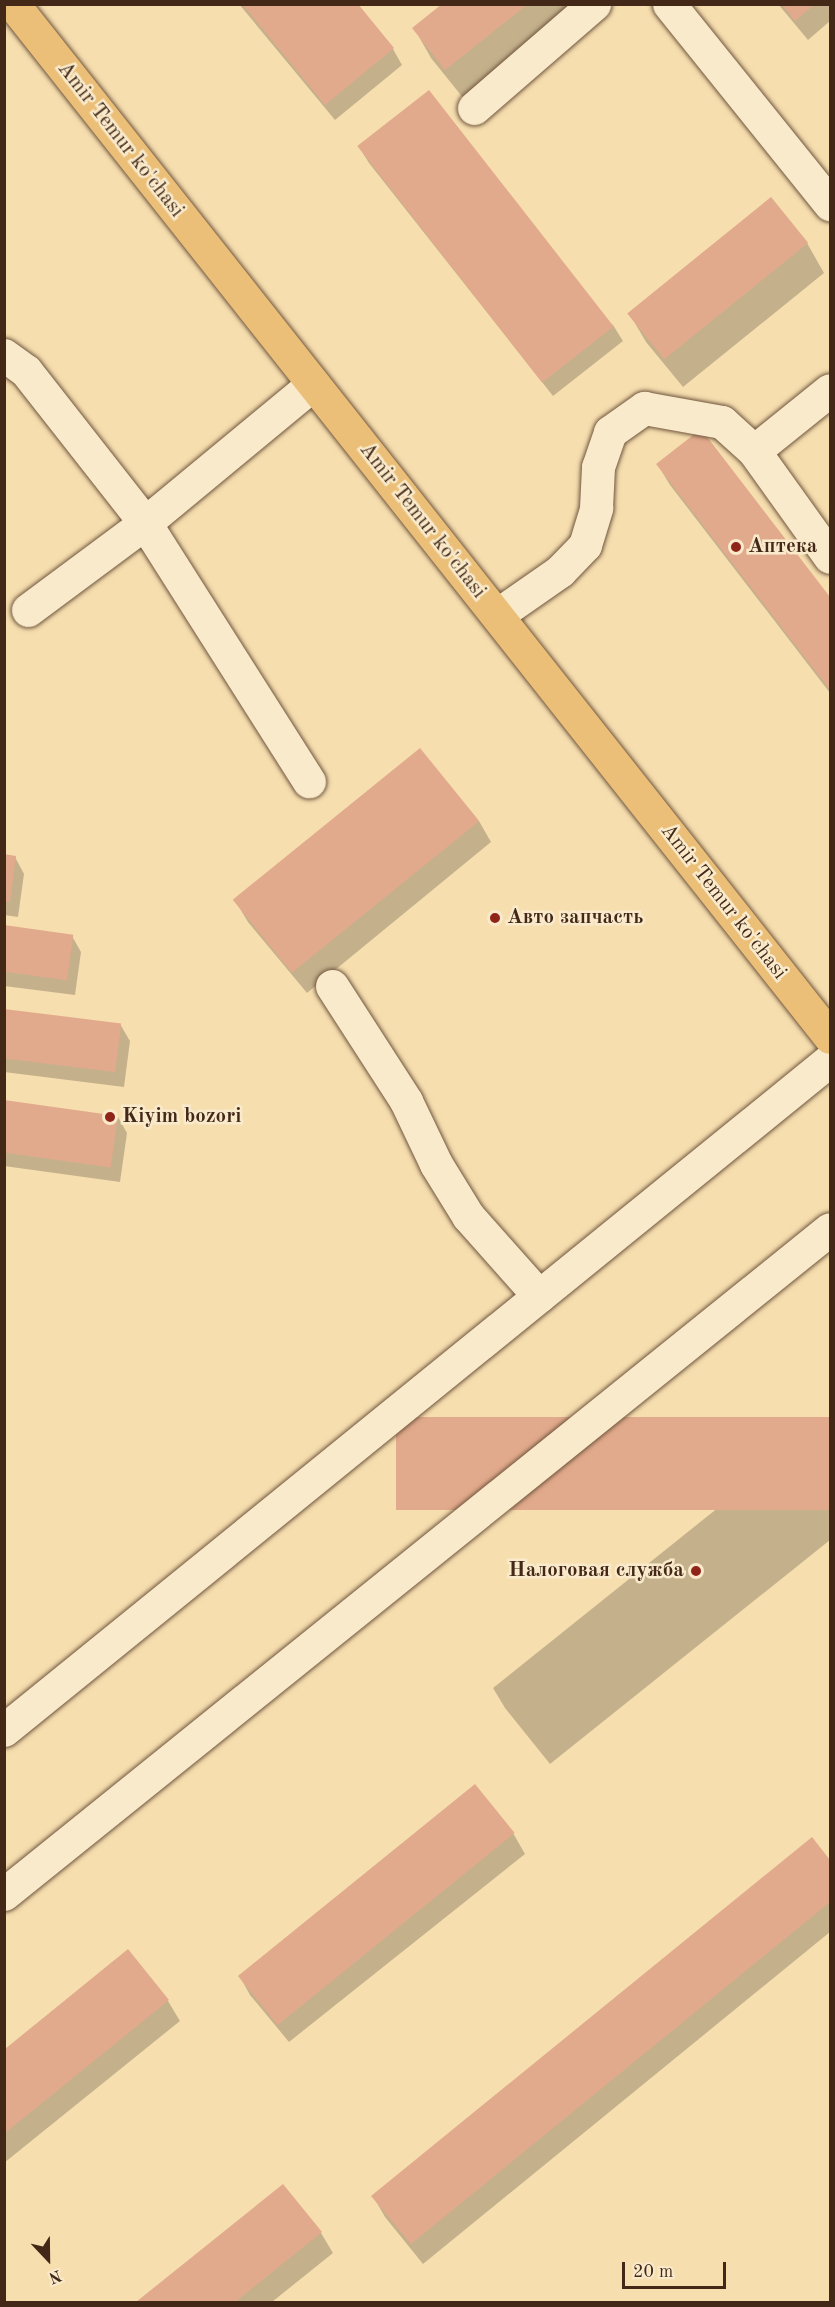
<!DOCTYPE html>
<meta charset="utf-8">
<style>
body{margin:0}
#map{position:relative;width:835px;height:2307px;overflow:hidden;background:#f6deaf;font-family:"Old Standard TT",serif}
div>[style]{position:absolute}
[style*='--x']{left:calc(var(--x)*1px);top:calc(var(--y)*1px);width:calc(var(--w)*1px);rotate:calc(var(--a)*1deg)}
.shadow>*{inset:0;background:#0003}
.building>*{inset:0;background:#e2aa8c;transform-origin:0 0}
.roads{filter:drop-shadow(0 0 2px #70563e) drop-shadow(0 0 2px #70563e)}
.minor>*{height:33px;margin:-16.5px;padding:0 16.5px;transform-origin:16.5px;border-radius:16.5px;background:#f9eacb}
.major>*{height:33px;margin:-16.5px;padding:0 16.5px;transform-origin:16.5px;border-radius:16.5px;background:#ebbf78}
.dots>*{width:16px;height:16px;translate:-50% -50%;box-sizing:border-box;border:3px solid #f9eacb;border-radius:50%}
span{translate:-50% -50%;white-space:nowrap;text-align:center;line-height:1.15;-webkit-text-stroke:5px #f9eacb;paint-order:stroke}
.street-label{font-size:21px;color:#432818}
.poi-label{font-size:21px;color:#432818;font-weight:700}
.left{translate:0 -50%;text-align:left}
.right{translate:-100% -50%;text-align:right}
.frame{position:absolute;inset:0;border:6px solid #432818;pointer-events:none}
.north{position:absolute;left:18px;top:2229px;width:60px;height:60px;-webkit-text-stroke:4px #f9eacb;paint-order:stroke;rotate:158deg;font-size:16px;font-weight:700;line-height:24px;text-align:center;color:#432818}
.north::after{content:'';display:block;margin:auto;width:21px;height:27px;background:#432818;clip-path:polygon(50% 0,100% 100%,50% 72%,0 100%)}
.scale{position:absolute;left:622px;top:2262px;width:104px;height:27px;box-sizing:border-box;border:3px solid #432818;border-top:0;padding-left:8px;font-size:18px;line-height:21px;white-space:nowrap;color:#432818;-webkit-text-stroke:4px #f9eacb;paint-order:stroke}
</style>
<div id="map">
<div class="shadow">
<i style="clip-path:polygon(239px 4px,356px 4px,393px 49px,402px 65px,335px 120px)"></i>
<i style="clip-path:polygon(444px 4px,583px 4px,464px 99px,431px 58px,414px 28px)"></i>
<i style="clip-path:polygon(778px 4px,830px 4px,830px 21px,808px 40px)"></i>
<i style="clip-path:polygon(359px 147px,613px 325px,623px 341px,553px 396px,369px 163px)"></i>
<i style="clip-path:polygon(807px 243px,824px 273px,683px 387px,646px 342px,629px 313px)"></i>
<i style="clip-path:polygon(701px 431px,830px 599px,830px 693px,670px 485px,658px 465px)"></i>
<i style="clip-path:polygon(479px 821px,491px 842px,307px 993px,248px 922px,236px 902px)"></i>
<i style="clip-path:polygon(4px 856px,15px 857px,24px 874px,18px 917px,4px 915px)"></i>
<i style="clip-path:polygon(4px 927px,72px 936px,81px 952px,75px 995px,4px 986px)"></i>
<i style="clip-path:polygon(4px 1011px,120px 1024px,130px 1041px,124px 1087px,4px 1072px)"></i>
<i style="clip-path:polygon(4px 1101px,118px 1117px,127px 1133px,120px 1182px,4px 1166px)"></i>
<i style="clip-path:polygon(830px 1418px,830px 1540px,550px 1764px,505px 1708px,493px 1688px)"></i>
<i style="clip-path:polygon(513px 1833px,525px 1854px,289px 2042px,250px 1995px,239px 1975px)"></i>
<i style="clip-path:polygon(812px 1840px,830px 1862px,830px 1932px,423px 2264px,385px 2217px,373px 2196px)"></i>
<i style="clip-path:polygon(128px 1951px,168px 2001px,180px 2021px,4px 2163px,4px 2051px)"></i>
<i style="clip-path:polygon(283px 2186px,321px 2233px,333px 2253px,272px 2302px,138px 2302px)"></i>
</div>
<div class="building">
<i style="clip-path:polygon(242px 4px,358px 4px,394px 48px,325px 105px)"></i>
<i style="clip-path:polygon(442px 4px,528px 4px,445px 70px,412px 28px)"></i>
<i style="clip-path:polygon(782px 4px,815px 4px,795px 21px)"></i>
<i style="left:429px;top:90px;width:300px;height:91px;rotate:52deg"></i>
<i style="left:771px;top:197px;width:59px;height:185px;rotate:51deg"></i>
<i style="clip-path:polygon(701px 429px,830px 597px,830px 690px,656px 464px)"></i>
<i style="left:420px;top:748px;width:94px;height:241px;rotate:51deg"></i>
<i style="clip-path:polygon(4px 854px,16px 856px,10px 902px,4px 901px)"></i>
<i style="left:4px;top:925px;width:70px;height:46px;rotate:8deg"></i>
<i style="left:4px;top:1009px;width:118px;height:49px;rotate:7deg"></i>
<i style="left:4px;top:1100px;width:115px;height:52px;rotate:8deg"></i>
<i style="left:830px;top:1417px;width:93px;height:434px;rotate:90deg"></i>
<i style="left:475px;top:1784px;width:63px;height:305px;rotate:51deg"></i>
<i style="clip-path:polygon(812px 1837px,830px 1860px,830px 1902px,411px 2244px,371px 2196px)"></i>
<i style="clip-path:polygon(128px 1949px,169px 2000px,5px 2133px,5px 2049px)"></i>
<i style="clip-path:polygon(283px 2184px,322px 2232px,235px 2302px,136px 2302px)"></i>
</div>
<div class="roads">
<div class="minor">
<i style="--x:669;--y:4;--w:257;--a:51.2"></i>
<i style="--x:474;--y:108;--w:159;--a:-40.9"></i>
<i style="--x:4;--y:355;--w:27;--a:36"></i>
<i style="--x:26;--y:371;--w:193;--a:51.9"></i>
<i style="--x:145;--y:523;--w:306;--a:57.6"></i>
<i style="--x:754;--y:451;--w:130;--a:54.4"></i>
<i style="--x:28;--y:610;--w:146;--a:-36.6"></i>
<i style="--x:145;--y:523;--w:218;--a:-39.6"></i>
<i style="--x:497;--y:615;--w:77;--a:-34.9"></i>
<i style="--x:560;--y:571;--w:36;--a:-46"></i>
<i style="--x:585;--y:545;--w:39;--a:-73"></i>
<i style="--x:596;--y:508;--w:41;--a:-87.2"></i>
<i style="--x:598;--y:467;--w:37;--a:-71"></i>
<i style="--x:610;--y:432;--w:42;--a:-35.2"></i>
<i style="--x:644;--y:408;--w:79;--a:10.2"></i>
<i style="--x:722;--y:422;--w:43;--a:42.2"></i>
<i style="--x:754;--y:451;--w:97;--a:-38.8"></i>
<i style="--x:332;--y:986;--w:137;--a:57.2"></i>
<i style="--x:406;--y:1101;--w:70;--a:64.5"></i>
<i style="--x:436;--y:1164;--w:61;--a:58.4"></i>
<i style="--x:468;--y:1216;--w:107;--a:48.4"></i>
<i style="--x:4;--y:1730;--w:1064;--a:-39.05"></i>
<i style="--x:4;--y:1894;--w:1060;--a:-38.84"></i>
</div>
<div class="major">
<i style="--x:13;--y:4;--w:1317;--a:51.66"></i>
</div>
</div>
<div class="dots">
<i style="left:736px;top:547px;background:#8f2418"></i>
<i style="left:495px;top:918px;background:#8f2418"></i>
<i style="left:110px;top:1117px;background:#8f2418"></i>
<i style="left:696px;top:1571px;background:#8f2418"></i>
</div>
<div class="street-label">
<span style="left:120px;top:140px;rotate:52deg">Amir Temur ko'chasi</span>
<span style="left:422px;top:521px;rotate:52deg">Amir Temur ko'chasi</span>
<span style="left:723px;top:902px;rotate:52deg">Amir Temur ko'chasi</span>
</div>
<div class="poi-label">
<span class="left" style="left:748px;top:547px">Аптека</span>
<span class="left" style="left:507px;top:918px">Авто запчасть</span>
<span class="left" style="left:122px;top:1117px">Kiyim bozori</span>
<span class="right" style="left:684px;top:1571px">Налоговая служба</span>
</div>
<div class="frame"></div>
<div class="north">N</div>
<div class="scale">20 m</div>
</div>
